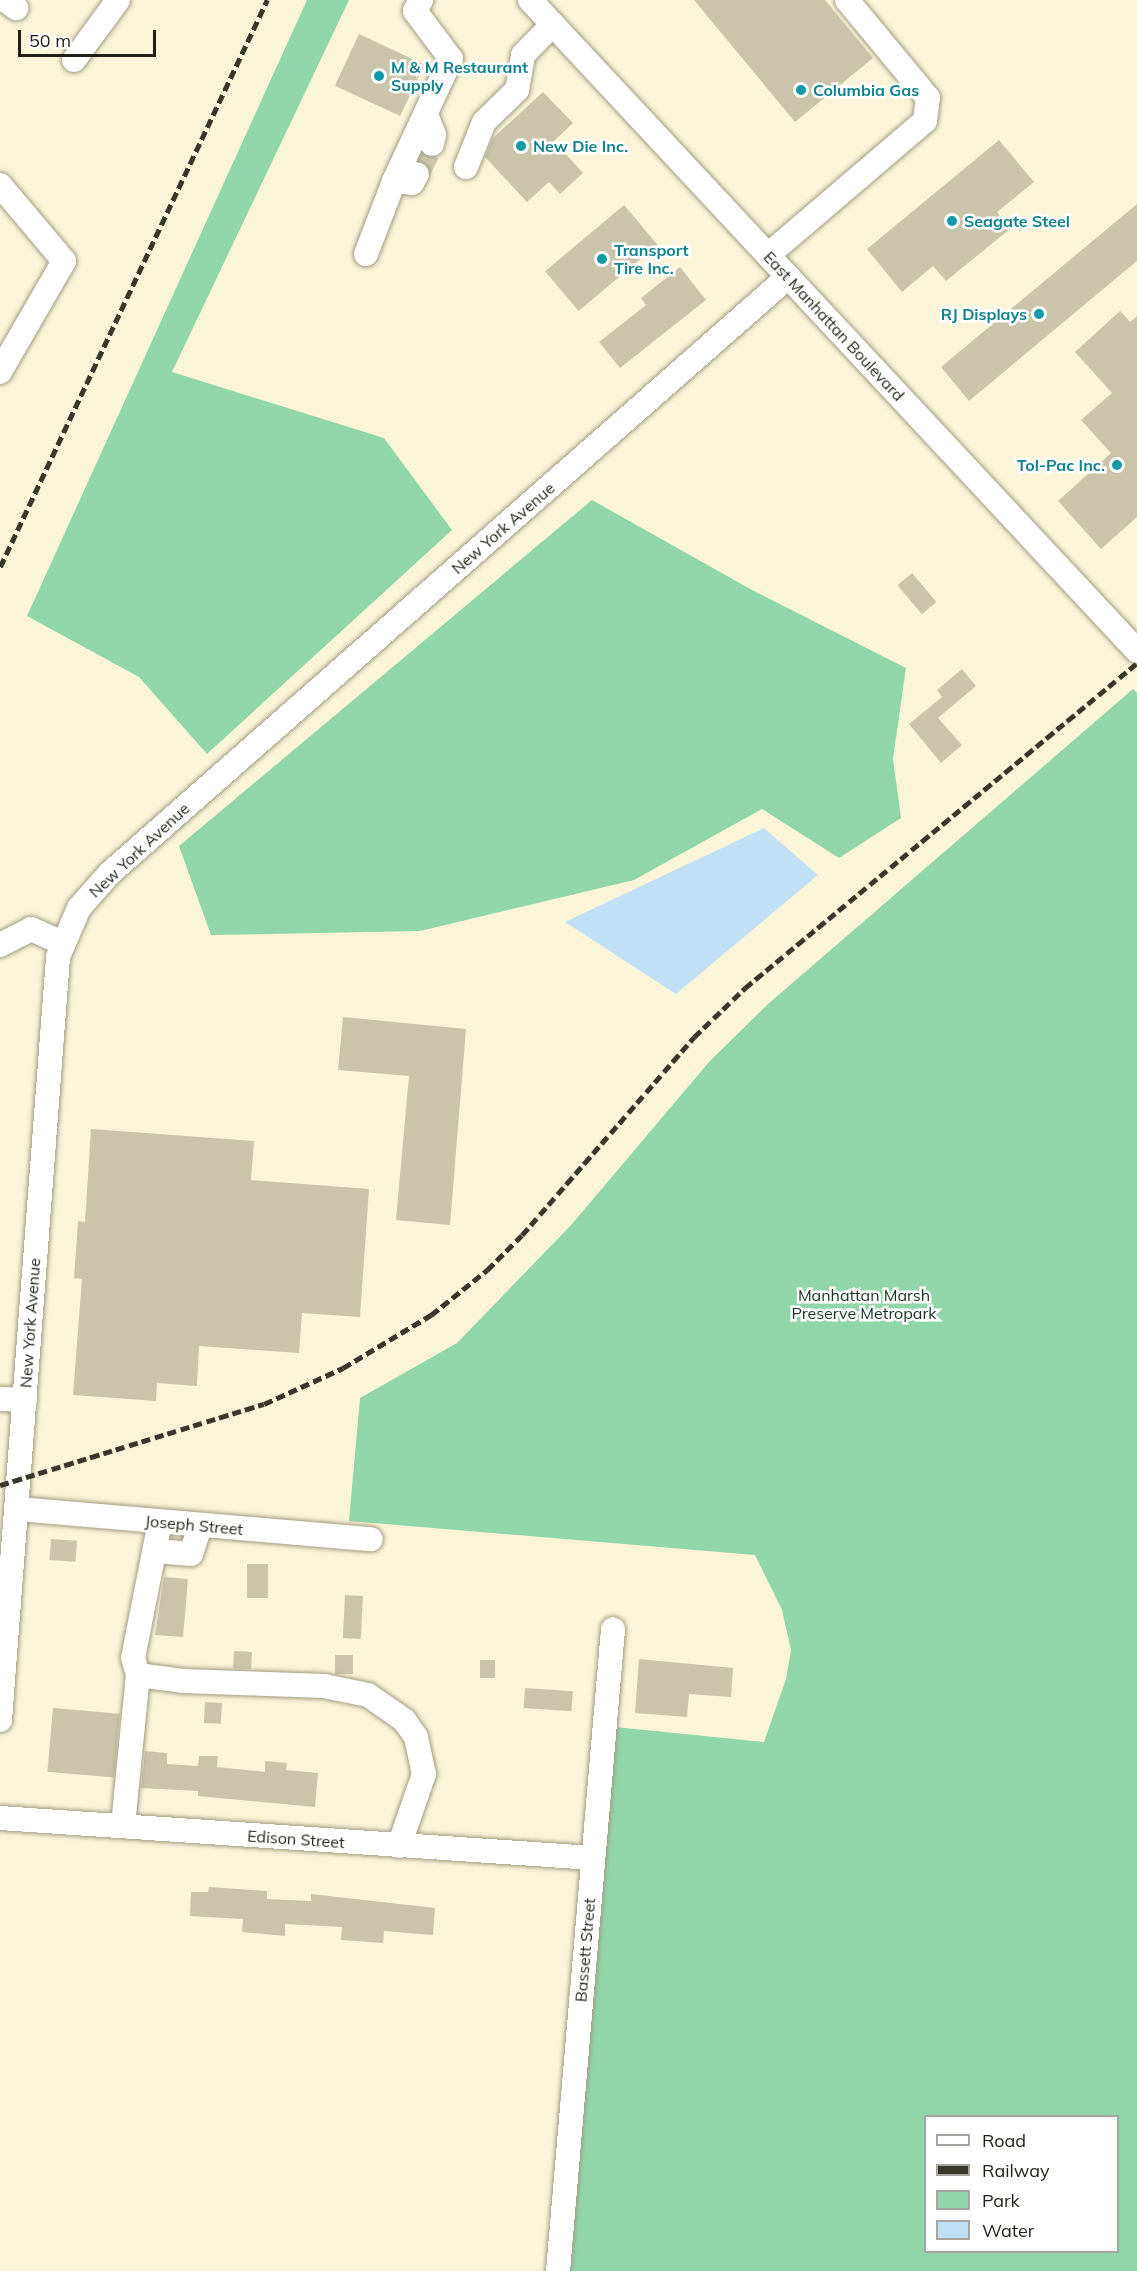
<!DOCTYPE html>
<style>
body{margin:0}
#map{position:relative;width:1137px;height:2271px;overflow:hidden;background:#faf4d8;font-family:Mulish,sans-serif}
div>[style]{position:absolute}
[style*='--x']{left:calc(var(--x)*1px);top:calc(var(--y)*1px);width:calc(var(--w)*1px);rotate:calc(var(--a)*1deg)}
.green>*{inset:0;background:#91d6a9}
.water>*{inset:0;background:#c1e0f5}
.building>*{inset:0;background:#cac5aa;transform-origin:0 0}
.minor-tunnel>*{height:24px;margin-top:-12px;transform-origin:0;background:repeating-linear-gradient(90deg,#cfc9b1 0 24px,transparent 0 36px)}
.roads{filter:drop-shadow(0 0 2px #a19c82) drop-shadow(0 0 2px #a19c82)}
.minor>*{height:24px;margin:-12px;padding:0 12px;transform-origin:12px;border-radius:12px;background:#fff}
.rail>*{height:4.5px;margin-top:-2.25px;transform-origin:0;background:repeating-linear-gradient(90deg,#39372b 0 9px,transparent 0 13.5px)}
.dots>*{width:16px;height:16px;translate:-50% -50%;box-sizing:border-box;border:3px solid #fff;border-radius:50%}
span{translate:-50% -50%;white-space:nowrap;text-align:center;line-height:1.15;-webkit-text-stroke:5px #fff;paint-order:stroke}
.culture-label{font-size:16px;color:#0d838f;font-weight:700}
.left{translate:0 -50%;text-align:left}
.right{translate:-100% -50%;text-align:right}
.street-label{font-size:16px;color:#211f15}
.park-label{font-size:16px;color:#123520}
.legend{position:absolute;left:924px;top:2115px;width:195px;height:138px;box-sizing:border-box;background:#fff;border:2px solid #a6a5a1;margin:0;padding:8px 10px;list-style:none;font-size:18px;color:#211f15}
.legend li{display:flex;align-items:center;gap:12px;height:30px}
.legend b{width:30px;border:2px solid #a6a5a1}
.scale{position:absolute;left:18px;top:30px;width:138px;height:27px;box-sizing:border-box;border:3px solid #211f15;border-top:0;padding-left:8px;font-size:18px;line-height:21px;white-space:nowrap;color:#211f15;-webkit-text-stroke:4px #fff;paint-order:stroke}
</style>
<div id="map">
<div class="green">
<i style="clip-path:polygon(307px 0,349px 0,172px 372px,384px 438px,452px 530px,207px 754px,139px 677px,27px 616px)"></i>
<i style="clip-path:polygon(592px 500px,752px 590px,906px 668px,893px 759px,901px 818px,839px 858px,762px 809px,634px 880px,420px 931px,211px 935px,179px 846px)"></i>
<i style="clip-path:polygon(evenodd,1133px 689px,1137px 693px,1137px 2271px,569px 2271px,615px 1727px,764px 1742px,786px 1679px,791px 1650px,782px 1610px,755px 1555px,349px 1521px,360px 1398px,457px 1343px,572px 1224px,709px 1062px,768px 1004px,1133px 689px,926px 2116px,1118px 2116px,1118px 2252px,926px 2252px,926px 2116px)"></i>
</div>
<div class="water">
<i style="clip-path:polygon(764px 828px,818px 875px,676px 994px,565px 922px)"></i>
</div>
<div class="building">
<i style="clip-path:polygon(694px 0,825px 0,873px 58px,795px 122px)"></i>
<i style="left:359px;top:34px;width:72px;height:57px;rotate:25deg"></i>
<i style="clip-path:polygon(543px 92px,573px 123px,554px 141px,583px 173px,560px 194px,549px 182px,527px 202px,485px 157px,493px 138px)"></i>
<i style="clip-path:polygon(999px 140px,1034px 182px,997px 212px,1010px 229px,946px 281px,933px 266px,902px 292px,867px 249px)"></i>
<i style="clip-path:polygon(1137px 204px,1137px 261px,969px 401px,941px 367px)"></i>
<i style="left:624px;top:205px;width:52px;height:103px;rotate:50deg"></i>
<i style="clip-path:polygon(680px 267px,706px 300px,620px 368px,599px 342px,646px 305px,641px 298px)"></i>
<i style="clip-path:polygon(1120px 311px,1130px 322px,1137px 316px,1137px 517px,1101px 549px,1058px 501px,1111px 453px,1081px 420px,1112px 393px,1075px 352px)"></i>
<i style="left:912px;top:573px;width:38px;height:19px;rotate:50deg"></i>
<i style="clip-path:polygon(962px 669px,976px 686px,938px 718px,962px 745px,941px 763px,909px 724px,942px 697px,937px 690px)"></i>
<i style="clip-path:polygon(343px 1017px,466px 1029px,450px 1225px,396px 1220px,409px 1076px,338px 1070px)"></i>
<i style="clip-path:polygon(91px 1129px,254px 1141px,251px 1180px,369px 1189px,360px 1317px,302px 1313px,299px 1353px,199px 1346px,197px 1386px,157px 1383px,156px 1401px,73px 1395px,82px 1279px,74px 1278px,78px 1221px,85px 1222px)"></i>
<i style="left:51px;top:1539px;width:26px;height:21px;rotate:4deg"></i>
<i style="left:247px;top:1564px;width:21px;height:34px"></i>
<i style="clip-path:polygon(164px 1577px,188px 1579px,183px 1637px,155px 1635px)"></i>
<i style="left:345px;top:1595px;width:18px;height:43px;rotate:3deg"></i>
<i style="left:234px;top:1651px;width:18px;height:17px;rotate:3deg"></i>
<i style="left:335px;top:1655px;width:18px;height:19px"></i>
<i style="clip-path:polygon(639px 1659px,733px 1668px,731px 1697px,689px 1694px,687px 1717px,635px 1713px)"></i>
<i style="left:480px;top:1660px;width:15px;height:18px"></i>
<i style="left:525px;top:1688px;width:48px;height:20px;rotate:4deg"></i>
<i style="left:205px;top:1702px;width:17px;height:21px;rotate:3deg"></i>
<i style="left:53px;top:1708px;width:67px;height:64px;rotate:5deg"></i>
<i style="clip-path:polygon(145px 1751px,167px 1753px,167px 1764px,198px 1766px,199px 1756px,218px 1756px,217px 1767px,265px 1772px,265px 1761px,287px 1763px,286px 1770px,318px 1773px,315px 1807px,198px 1796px,198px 1791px,141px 1788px)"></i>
<i style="clip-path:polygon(209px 1887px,267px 1891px,267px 1899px,311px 1901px,311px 1894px,435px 1908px,433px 1935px,384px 1931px,383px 1943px,341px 1940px,342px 1927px,285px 1924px,285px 1936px,242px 1932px,243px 1919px,190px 1916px,191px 1892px,208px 1892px)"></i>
</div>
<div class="minor-tunnel">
<i style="--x:417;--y:174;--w:34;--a:-63"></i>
</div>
<div class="roads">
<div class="minor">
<i style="--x:5;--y:0;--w:14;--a:36"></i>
<i style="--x:530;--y:0;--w:890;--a:47"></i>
<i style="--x:74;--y:60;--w:74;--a:-53.7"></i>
<i style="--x:426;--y:114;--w:22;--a:69"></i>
<i style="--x:434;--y:135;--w:9;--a:103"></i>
<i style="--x:466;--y:167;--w:48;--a:-68.2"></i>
<i style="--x:484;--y:122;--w:46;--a:-44.1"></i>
<i style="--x:517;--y:90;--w:36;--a:-80"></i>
<i style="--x:523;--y:55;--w:43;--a:-45.9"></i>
<i style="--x:394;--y:181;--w:18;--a:6"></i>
<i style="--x:412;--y:183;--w:10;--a:-61"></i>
<i style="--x:0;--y:185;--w:99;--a:49.9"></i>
<i style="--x:64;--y:261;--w:128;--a:120"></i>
<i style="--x:366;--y:254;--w:78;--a:-69"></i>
<i style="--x:394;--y:181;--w:135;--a:-65"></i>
<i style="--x:451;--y:59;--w:60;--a:-126.9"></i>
<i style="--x:415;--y:11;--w:13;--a:-61"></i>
<i style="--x:768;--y:255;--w:206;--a:-40.5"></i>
<i style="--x:925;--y:121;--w:23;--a:-83"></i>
<i style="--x:928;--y:98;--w:127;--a:-129.6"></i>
<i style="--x:0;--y:945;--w:35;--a:-27"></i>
<i style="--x:31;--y:929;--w:35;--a:24"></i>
<i style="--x:0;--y:1399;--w:25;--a:2"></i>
<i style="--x:18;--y:1509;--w:354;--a:4.9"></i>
<i style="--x:156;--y:1551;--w:35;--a:5"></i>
<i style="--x:191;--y:1554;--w:29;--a:-72"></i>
<i style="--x:138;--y:1675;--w:18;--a:-106"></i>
<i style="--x:133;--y:1658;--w:139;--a:-78.8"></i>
<i style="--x:0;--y:1720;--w:765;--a:-85.65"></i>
<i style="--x:58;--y:957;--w:53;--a:-66.8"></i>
<i style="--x:79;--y:908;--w:47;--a:-48.5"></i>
<i style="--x:110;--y:873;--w:903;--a:-41.32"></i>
<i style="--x:0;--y:1818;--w:594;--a:3.86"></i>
<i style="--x:123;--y:1825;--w:151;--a:-84.3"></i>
<i style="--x:138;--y:1675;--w:45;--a:7.6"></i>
<i style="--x:183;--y:1681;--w:141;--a:2"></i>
<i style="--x:324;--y:1686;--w:45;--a:11.6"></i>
<i style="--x:368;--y:1695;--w:44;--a:34.8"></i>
<i style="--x:404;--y:1720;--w:21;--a:55"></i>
<i style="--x:416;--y:1737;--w:38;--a:78"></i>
<i style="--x:424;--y:1774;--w:76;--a:109.1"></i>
<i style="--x:558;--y:2271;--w:644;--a:-85.1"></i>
</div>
</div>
<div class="rail">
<i style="--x:0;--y:567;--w:627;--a:-64.78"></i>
<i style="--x:0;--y:1485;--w:276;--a:-17.1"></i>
<i style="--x:264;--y:1404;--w:87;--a:-24.5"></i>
<i style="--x:343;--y:1368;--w:103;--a:-31.1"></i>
<i style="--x:431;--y:1315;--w:72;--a:-38.8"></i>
<i style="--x:487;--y:1270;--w:49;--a:-45"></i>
<i style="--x:522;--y:1235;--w:262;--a:-49"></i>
<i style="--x:694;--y:1037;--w:71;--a:-43.9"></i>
<i style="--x:745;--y:988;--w:509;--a:-39.66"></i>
</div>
<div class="dots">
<i style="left:379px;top:76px;background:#0f9aa8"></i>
<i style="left:801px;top:90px;background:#0f9aa8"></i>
<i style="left:521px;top:146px;background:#0f9aa8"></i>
<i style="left:952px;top:221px;background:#0f9aa8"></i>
<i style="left:602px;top:259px;background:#0f9aa8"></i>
<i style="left:1039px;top:314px;background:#0f9aa8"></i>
<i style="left:1117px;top:465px;background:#0f9aa8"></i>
</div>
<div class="culture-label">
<span class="left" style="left:391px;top:76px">M &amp; M Restaurant<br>Supply</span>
<span class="left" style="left:813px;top:90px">Columbia Gas</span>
<span class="left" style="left:533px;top:146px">New Die Inc.</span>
<span class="left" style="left:964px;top:221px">Seagate Steel</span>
<span class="left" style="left:614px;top:259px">Transport<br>Tire Inc.</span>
<span class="right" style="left:1027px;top:314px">RJ Displays</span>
<span class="right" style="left:1105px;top:465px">Tol-Pac Inc.</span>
</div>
<div class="street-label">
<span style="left:834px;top:326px;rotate:47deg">East Manhattan Boulevard</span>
<span style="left:503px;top:528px;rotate:-41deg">New York Avenue</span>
<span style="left:139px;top:850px;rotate:-43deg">New York Avenue</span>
<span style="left:30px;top:1323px;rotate:-86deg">New York Avenue</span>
<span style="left:194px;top:1525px;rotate:5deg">Joseph Street</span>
<span style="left:296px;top:1839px;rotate:4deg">Edison Street</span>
<span style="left:585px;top:1950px;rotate:-85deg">Bassett Street</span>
</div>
<div class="park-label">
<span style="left:864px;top:1304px">Manhattan Marsh<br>Preserve Metropark</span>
</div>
<ul class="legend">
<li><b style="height:8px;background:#fff"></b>Road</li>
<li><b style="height:8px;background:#39372b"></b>Railway</li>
<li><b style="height:16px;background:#91d6a9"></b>Park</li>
<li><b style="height:16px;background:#c1e0f5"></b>Water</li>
</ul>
<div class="scale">50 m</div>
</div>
